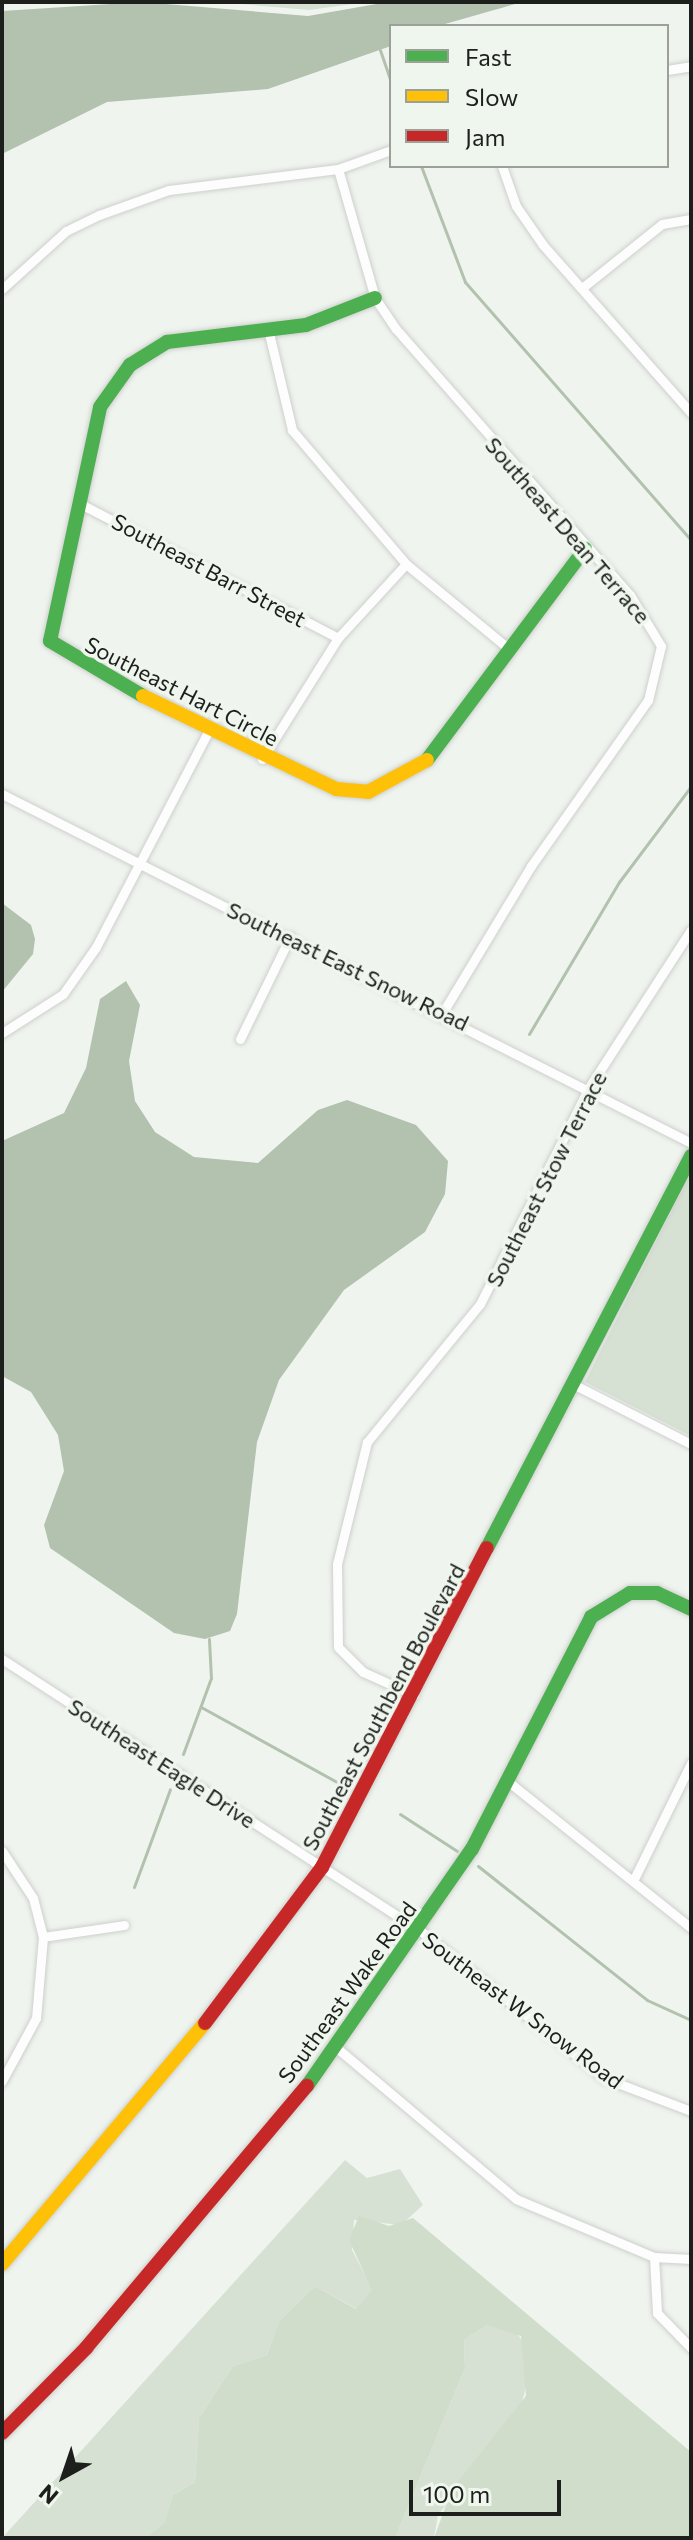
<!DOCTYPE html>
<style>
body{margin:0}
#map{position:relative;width:693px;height:2540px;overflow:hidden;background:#f0f4ef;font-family:Commissioner,sans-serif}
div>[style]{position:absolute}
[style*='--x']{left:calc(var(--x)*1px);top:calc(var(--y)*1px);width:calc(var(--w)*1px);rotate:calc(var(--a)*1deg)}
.green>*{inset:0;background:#d6e1d3}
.forest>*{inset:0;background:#d0ddcb}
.water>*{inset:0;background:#b2c2ae}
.stream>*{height:3px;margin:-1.5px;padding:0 1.5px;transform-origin:1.5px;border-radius:1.5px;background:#b2c2ae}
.roads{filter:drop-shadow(0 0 2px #cdd0cc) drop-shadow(0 0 2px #cdd0cc)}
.street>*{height:9px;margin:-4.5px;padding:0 4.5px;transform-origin:4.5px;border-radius:4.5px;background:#fdfdfd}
.fast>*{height:14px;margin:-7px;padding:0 7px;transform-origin:7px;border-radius:7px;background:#4caf50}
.slow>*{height:14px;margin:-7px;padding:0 7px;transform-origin:7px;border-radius:7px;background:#ffc107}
.jam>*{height:14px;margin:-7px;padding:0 7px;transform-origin:7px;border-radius:7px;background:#c62828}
span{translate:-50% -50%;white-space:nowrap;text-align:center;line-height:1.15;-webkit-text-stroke:7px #eff6ed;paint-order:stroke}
.street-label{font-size:22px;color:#1c1f1b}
.frame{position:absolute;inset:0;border:4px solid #1c1f1b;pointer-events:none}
.legend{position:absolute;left:389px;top:24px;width:280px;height:144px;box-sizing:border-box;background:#eff6ed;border:2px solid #9ba099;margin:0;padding:10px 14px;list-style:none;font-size:24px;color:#1c1f1b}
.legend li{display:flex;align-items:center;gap:16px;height:40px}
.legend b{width:40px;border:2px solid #9ba099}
.north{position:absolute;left:24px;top:2436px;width:80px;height:80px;-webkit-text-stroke:6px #eff6ed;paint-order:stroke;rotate:220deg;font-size:22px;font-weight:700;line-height:32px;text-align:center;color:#1c1f1b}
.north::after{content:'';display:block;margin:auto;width:28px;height:36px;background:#1c1f1b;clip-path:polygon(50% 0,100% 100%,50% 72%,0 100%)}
.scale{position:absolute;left:409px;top:2480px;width:152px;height:36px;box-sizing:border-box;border:4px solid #1c1f1b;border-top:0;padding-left:10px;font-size:24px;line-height:28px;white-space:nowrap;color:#1c1f1b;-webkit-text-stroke:6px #eff6ed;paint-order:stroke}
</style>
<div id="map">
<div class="green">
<i style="clip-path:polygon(218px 2px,368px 2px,309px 10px)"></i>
<i style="clip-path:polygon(691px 1172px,691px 1436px,585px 1382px)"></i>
<i style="clip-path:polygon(345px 2160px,367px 2178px,400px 2169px,423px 2205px,401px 2225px,354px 2220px,352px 2250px,373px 2290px,357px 2309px,315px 2286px,279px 2321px,267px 2355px,233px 2366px,199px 2418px,195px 2482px,173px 2495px,164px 2523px,145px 2538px,2px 2538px)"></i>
<i style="clip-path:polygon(487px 2325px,516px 2331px,525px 2346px,527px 2383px,519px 2413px,438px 2515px,434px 2538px,395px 2538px,465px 2368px,464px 2340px)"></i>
</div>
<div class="forest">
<i style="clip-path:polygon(359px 2216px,389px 2226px,413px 2218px,691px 2452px,691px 2538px,434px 2538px,452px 2489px,526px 2396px,521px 2336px,487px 2325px,464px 2340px,465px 2368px,395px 2538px,145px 2538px,164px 2523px,173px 2495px,195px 2482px,199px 2418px,233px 2366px,267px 2355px,279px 2321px,315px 2286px,356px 2309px,372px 2290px,349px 2240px)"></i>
</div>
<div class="water">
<i style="clip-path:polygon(142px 2px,308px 16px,388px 2px,522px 2px,438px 26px,391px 26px,391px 46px,268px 89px,107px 102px,2px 154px,2px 11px)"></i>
<i style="clip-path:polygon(2px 903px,31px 925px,35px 939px,33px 954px,2px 992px)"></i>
<i style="clip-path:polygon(126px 981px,140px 1005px,129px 1061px,135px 1101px,155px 1132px,194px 1157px,258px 1163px,318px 1110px,347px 1100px,416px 1125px,448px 1161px,445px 1194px,425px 1232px,344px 1290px,279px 1380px,257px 1442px,237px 1614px,230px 1631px,205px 1639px,174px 1633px,50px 1548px,44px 1525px,64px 1471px,58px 1435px,31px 1392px,2px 1376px,2px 1141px,64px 1113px,86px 1068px,100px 999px)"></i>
</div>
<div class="stream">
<i style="--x:380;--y:50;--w:34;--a:71"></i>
<i style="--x:421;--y:166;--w:124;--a:69.2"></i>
<i style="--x:465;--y:282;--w:343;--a:48.8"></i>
<i style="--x:529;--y:1034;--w:177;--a:-59.4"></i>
<i style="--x:619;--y:882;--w:120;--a:-53.1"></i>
<i style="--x:201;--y:1707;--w:166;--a:28.9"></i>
<i style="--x:183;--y:1754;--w:81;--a:-69.8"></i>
<i style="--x:211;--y:1678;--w:39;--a:-93"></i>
<i style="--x:400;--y:1814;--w:68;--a:33"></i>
<i style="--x:478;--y:1866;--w:216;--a:38.4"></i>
<i style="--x:647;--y:2000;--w:48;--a:24.4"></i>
<i style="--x:134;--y:1887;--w:104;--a:-69.8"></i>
</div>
<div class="roads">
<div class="street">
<i style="--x:667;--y:70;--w:24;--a:-9"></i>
<i style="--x:502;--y:166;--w:42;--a:70.7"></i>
<i style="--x:516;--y:206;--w:47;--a:55.3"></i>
<i style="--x:543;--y:245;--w:224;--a:48.6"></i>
<i style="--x:338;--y:169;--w:134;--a:74"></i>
<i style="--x:375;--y:298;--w:37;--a:56"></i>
<i style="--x:396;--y:329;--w:354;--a:48.7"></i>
<i style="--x:630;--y:595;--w:60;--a:58.7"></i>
<i style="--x:661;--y:646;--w:56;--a:103.5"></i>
<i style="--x:648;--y:700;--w:203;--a:125.2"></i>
<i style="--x:531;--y:866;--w:170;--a:121.1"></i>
<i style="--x:582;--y:288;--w:102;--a:-38.7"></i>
<i style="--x:662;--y:224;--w:29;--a:-10"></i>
<i style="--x:2;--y:289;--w:86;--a:-42.2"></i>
<i style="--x:66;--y:231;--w:37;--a:-26"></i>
<i style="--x:99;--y:215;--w:74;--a:-19.7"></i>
<i style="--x:169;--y:190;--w:170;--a:-7.1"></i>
<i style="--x:338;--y:169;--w:56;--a:-19.7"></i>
<i style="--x:268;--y:329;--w:104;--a:76.6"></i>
<i style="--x:292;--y:430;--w:176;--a:49.6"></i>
<i style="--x:406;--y:564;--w:134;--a:39.5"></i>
<i style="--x:79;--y:503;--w:292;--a:27.5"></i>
<i style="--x:262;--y:759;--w:143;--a:-57.9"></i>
<i style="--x:338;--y:638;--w:100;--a:-47.4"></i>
<i style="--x:2;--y:794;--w:772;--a:26.86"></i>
<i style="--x:2;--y:1033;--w:72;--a:-32.6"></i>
<i style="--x:63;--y:994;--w:57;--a:-54.9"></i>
<i style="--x:96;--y:947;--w:242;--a:-62.5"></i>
<i style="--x:240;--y:1039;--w:114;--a:-63.9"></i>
<i style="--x:575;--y:1385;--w:130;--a:27"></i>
<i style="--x:2;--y:1659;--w:501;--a:33.02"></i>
<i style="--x:422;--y:1932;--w:233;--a:38.7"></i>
<i style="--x:604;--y:2078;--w:93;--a:20.8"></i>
<i style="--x:414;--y:1695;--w:56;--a:-155.7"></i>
<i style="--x:363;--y:1672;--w:35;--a:-135"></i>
<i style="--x:338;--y:1647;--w:83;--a:-90.7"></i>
<i style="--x:337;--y:1564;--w:126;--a:-76.2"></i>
<i style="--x:367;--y:1442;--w:178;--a:-50.7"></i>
<i style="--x:480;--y:1304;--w:241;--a:-63.3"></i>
<i style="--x:588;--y:1089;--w:189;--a:-57.1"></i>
<i style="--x:510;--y:1783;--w:232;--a:38.7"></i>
<i style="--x:2;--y:1851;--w:56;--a:56.6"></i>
<i style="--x:33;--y:1898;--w:40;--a:75.6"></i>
<i style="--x:43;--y:1937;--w:81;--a:94.9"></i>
<i style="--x:36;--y:2018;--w:72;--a:118.4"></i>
<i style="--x:635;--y:1877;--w:127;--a:-63.8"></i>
<i style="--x:43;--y:1937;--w:82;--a:-8.4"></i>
<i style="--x:338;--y:2049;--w:233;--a:40.1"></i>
<i style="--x:516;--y:2199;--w:150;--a:22.8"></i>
<i style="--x:654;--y:2257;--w:37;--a:3"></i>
<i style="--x:654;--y:2257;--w:56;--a:86.9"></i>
<i style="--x:657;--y:2313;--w:49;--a:45.8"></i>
</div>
<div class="fast">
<i style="--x:143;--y:696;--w:108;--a:-149.4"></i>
<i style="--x:50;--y:641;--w:239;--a:-77.9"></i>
<i style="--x:100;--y:407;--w:52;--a:-54.5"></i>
<i style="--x:130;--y:365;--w:44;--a:-31.9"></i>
<i style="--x:167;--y:342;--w:140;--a:-7"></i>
<i style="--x:306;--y:325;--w:74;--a:-21.4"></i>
<i style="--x:427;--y:760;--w:264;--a:-53.2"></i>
<i style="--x:487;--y:1548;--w:442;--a:-62.5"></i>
<i style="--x:307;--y:2086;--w:289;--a:-55.2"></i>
<i style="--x:472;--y:1849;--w:261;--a:-62.8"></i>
<i style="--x:591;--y:1617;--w:46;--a:-31.6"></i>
<i style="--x:630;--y:1593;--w:27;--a:0"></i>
<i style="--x:657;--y:1593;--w:38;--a:25"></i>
</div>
<div class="slow">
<i style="--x:143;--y:696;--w:214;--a:25.7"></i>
<i style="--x:336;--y:789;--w:32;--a:5"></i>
<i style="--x:368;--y:792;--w:67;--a:-28.5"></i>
<i style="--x:2;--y:2264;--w:315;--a:-49.9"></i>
</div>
<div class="jam">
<i style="--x:205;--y:2023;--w:195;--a:-53.1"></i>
<i style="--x:322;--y:1867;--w:359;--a:-62.7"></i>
<i style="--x:2;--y:2433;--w:120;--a:-45.3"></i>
<i style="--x:86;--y:2348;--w:343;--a:-49.9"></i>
</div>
</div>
<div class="street-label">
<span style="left:568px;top:530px;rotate:49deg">Southeast Dean Terrace</span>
<span style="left:209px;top:570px;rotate:28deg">Southeast Barr Street</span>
<span style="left:182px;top:691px;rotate:27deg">Southeast Hart Circle</span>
<span style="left:348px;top:966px;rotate:26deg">Southeast East Snow Road</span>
<span style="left:546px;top:1179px;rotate:-63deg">Southeast Stow Terrace</span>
<span style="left:383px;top:1707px;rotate:-62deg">Southeast Southbend Boulevard</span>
<span style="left:162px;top:1763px;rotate:33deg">Southeast Eagle Drive</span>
<span style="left:347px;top:1992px;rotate:-54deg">Southeast Wake Road</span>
<span style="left:523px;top:2010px;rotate:37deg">Southeast W Snow Road</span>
</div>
<div class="frame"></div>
<ul class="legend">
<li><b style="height:10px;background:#4caf50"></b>Fast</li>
<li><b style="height:10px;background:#ffc107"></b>Slow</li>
<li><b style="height:10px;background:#c62828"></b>Jam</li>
</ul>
<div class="north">N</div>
<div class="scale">100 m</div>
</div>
